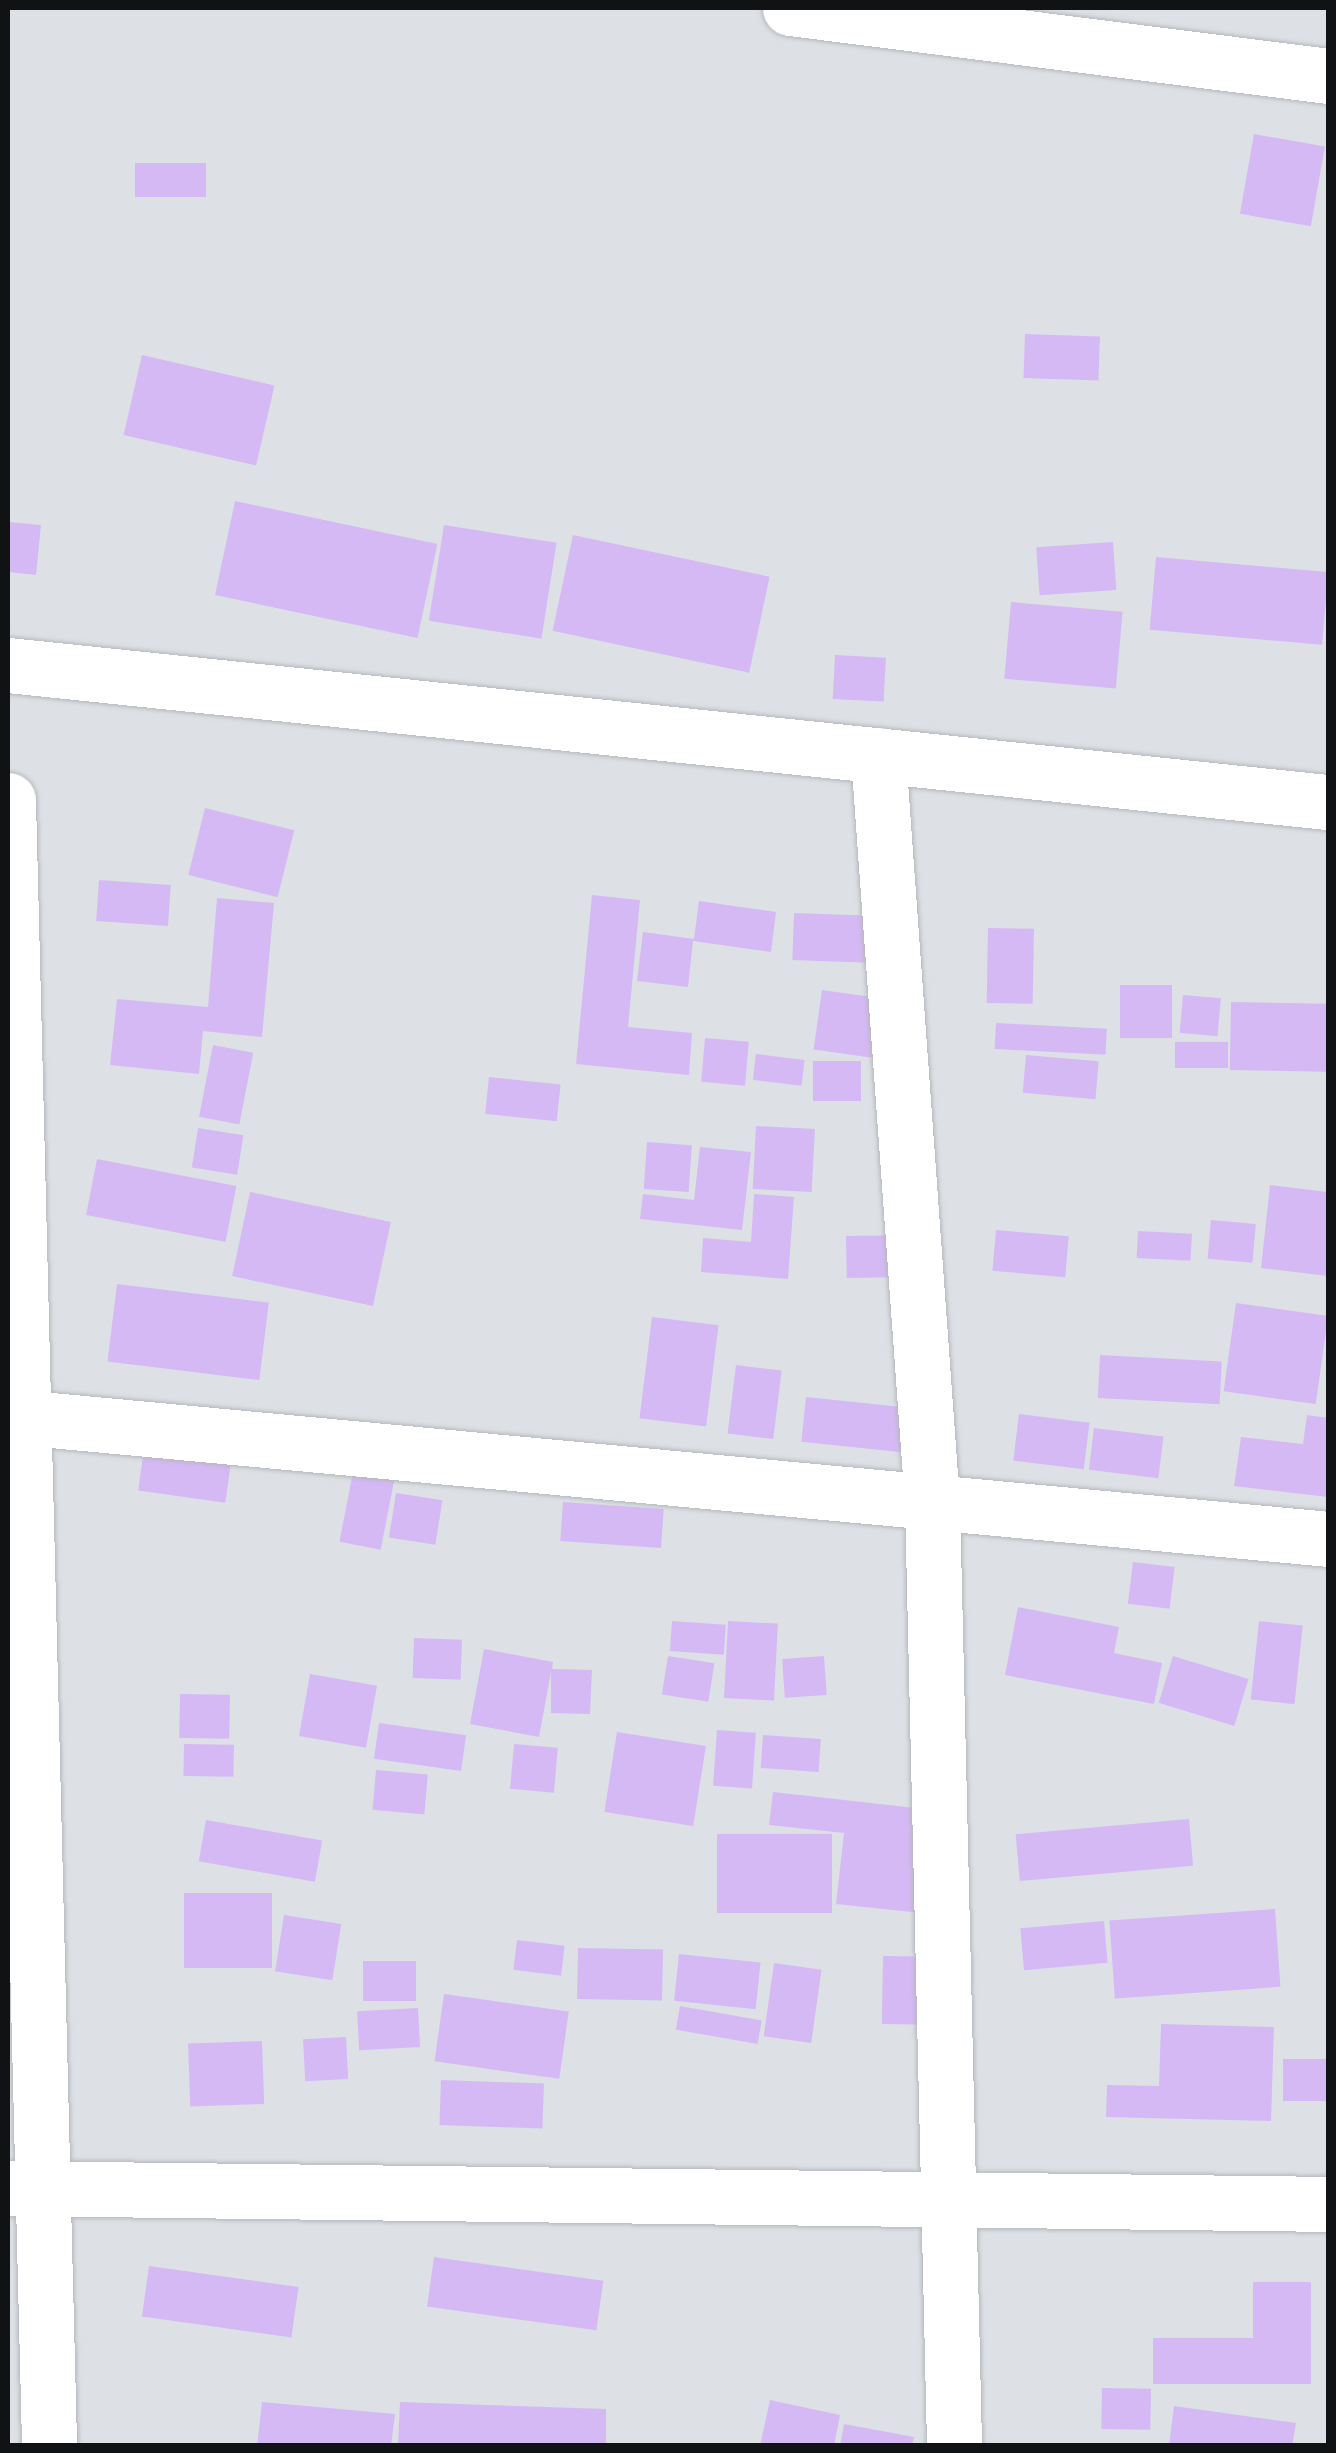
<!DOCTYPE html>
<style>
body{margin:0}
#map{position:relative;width:1336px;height:2453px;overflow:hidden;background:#dde1e5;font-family:Arial,sans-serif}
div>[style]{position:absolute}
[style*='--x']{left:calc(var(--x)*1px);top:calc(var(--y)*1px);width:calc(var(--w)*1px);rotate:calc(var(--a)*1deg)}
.building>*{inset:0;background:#d5b9f5;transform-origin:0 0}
.roads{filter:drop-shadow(0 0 2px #b4b8bc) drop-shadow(0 0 2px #b4b8bc)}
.minor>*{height:55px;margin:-27.5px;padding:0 27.5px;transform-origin:27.5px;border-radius:27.5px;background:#fff}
span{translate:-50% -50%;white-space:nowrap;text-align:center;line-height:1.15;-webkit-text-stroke:8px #fff;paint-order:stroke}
.frame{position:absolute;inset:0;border:10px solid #111214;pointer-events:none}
</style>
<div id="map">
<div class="building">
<i style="left:1254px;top:134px;width:72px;height:81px;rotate:10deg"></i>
<i style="left:135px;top:163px;width:71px;height:34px"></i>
<i style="left:1025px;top:334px;width:75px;height:44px;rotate:2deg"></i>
<i style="left:142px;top:355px;width:136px;height:82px;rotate:13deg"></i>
<i style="left:235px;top:501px;width:207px;height:96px;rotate:12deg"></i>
<i style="clip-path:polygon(8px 522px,41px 525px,36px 575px,8px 572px)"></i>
<i style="left:444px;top:525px;width:114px;height:97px;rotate:9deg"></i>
<i style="left:573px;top:535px;width:201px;height:98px;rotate:12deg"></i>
<i style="left:1113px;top:542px;width:48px;height:77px;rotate:86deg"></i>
<i style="left:1156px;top:557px;width:173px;height:73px;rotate:5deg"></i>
<i style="left:1011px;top:602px;width:112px;height:77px;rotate:5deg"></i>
<i style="left:835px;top:655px;width:51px;height:44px;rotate:3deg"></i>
<i style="left:205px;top:808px;width:92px;height:69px;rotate:14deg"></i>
<i style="left:99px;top:880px;width:72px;height:41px;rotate:4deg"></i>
<i style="clip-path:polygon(592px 895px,640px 900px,628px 1027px,692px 1033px,689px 1075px,576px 1064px)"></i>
<i style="clip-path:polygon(217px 898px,274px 903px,262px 1037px,203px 1031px,199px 1074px,110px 1065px,117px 999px,208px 1007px)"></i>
<i style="clip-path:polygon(699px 901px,776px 912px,771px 952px,693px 941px,688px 987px,637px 981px,643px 932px,694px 939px)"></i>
<i style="left:794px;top:913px;width:112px;height:47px;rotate:2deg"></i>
<i style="left:988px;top:928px;width:46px;height:75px;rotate:1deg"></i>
<i style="left:1120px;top:985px;width:52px;height:53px"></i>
<i style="left:822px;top:990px;width:88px;height:60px;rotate:8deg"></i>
<i style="left:1183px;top:995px;width:38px;height:38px;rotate:5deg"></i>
<i style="left:1231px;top:1002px;width:97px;height:68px;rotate:1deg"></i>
<i style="left:996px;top:1023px;width:111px;height:26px;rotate:3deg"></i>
<i style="left:705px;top:1038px;width:44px;height:44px;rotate:5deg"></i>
<i style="left:1228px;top:1042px;width:26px;height:53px;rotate:90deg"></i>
<i style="left:213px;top:1045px;width:41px;height:73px;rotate:11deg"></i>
<i style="left:756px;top:1054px;width:49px;height:26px;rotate:7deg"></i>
<i style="left:1026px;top:1055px;width:73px;height:38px;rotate:5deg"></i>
<i style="left:813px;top:1061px;width:48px;height:40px"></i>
<i style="left:489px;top:1077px;width:72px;height:37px;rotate:6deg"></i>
<i style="left:756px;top:1126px;width:59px;height:63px;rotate:3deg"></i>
<i style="left:198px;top:1128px;width:46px;height:40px;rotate:9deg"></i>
<i style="left:647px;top:1142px;width:45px;height:47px;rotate:4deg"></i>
<i style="clip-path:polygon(700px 1147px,751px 1152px,742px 1230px,640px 1219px,643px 1194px,694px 1200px)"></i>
<i style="left:97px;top:1159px;width:142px;height:57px;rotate:11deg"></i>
<i style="clip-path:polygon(1270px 1185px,1328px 1192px,1328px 1276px,1261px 1268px)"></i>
<i style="left:250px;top:1192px;width:144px;height:86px;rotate:12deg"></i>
<i style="clip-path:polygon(754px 1194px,794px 1197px,788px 1279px,701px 1272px,703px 1238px,751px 1242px)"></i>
<i style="left:1211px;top:1220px;width:45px;height:39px;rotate:5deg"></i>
<i style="left:996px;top:1230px;width:73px;height:41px;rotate:5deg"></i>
<i style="left:1138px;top:1231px;width:54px;height:27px;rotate:3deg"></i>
<i style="left:910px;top:1235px;width:42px;height:64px;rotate:89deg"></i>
<i style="left:117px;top:1284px;width:153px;height:78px;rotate:7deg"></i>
<i style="left:1236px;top:1303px;width:93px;height:89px;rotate:8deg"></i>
<i style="left:652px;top:1317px;width:67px;height:102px;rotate:7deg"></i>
<i style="left:1100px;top:1355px;width:122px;height:43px;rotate:3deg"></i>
<i style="left:736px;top:1365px;width:46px;height:69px;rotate:7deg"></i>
<i style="left:806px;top:1397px;width:111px;height:45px;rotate:6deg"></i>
<i style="left:1019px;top:1414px;width:71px;height:47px;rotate:7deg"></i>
<i style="clip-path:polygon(1307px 1415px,1328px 1418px,1328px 1497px,1234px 1486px,1241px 1437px,1303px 1444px)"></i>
<i style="left:1094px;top:1428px;width:70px;height:42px;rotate:7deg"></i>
<i style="left:144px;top:1449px;width:88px;height:42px;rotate:8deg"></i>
<i style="left:353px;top:1472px;width:42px;height:71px;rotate:11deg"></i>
<i style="left:396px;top:1493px;width:47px;height:45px;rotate:9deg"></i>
<i style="left:563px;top:1502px;width:101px;height:39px;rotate:4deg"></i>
<i style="left:1133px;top:1562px;width:42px;height:42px;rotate:7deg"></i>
<i style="clip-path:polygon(1018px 1607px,1119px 1627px,1114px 1653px,1162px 1663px,1154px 1704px,1005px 1675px)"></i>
<i style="left:672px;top:1621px;width:54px;height:30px;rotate:4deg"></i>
<i style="left:728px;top:1621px;width:50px;height:77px;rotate:3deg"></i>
<i style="left:1259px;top:1621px;width:44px;height:79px;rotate:6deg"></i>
<i style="left:414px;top:1638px;width:48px;height:40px;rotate:2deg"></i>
<i style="clip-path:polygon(484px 1649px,553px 1662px,552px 1669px,592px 1670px,590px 1714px,551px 1713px,551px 1672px,539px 1737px,470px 1724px)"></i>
<i style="left:668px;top:1656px;width:47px;height:39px;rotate:9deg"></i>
<i style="left:824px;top:1656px;width:39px;height:42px;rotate:86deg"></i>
<i style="left:1173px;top:1656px;width:79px;height:49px;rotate:17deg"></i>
<i style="left:310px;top:1674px;width:68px;height:63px;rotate:10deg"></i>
<i style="left:180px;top:1694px;width:50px;height:44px;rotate:1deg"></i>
<i style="left:379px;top:1723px;width:88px;height:36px;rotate:8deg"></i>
<i style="left:717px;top:1730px;width:39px;height:56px;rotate:4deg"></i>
<i style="left:617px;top:1732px;width:90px;height:81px;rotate:9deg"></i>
<i style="left:763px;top:1735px;width:58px;height:33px;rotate:4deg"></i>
<i style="left:184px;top:1744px;width:50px;height:32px;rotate:1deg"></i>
<i style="left:514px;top:1744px;width:44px;height:45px;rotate:5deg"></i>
<i style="left:376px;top:1770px;width:52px;height:40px;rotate:5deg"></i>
<i style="clip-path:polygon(773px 1792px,933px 1810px,922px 1913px,836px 1904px,844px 1833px,769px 1825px)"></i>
<i style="left:1189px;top:1819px;width:47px;height:174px;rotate:85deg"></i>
<i style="left:206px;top:1820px;width:118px;height:42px;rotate:10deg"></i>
<i style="left:717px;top:1834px;width:115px;height:79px"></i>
<i style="left:184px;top:1893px;width:88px;height:75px"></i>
<i style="left:1275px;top:1909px;width:78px;height:166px;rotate:86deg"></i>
<i style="left:284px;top:1915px;width:58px;height:57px;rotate:9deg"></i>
<i style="left:1104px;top:1921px;width:42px;height:84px;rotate:85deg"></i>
<i style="left:517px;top:1940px;width:48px;height:30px;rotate:7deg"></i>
<i style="left:578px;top:1948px;width:85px;height:51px;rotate:1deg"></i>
<i style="left:679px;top:1954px;width:82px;height:47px;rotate:6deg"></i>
<i style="left:883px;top:1956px;width:48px;height:68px;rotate:1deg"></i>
<i style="left:416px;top:1961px;width:40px;height:53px;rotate:90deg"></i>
<i style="left:774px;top:1963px;width:48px;height:74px;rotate:8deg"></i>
<i style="left:444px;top:1994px;width:126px;height:68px;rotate:8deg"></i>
<i style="left:680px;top:2006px;width:83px;height:24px;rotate:10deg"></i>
<i style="left:418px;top:2008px;width:39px;height:61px;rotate:87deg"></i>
<i style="clip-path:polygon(1161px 2024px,1274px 2027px,1271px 2121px,1106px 2117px,1107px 2085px,1159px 2086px)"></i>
<i style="left:346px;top:2037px;width:42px;height:43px;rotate:87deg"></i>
<i style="left:262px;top:2041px;width:63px;height:74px;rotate:88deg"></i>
<i style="left:1328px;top:2059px;width:42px;height:45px;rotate:90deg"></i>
<i style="left:441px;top:2080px;width:103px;height:45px;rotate:2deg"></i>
<i style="left:434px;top:2257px;width:171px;height:50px;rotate:8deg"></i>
<i style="left:149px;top:2266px;width:151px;height:51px;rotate:8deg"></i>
<i style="clip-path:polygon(1253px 2282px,1311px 2282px,1311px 2384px,1153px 2384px,1153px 2338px,1253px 2338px)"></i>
<i style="left:1102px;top:2388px;width:49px;height:41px;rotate:1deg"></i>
<i style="clip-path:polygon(770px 2400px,840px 2415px,834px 2446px,760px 2446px)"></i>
<i style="clip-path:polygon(262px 2402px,395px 2414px,391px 2446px,257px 2446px)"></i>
<i style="clip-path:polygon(400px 2402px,606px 2409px,606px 2446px,398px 2446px)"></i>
<i style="clip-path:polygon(1174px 2406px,1296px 2423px,1292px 2446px,1169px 2446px)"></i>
<i style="clip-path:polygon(844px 2424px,914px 2437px,912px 2446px,840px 2446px)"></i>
</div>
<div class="roads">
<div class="minor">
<i style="--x:790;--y:8;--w:542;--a:7.2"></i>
<i style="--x:8;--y:665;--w:1327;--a:5.93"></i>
<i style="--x:878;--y:755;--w:750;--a:85.87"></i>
<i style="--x:932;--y:1503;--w:943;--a:88.66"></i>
<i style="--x:8;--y:800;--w:1647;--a:88.57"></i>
<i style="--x:8;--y:1416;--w:1326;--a:5.32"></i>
<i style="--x:8;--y:2188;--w:1320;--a:0.69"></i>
</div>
</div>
<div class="frame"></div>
</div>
